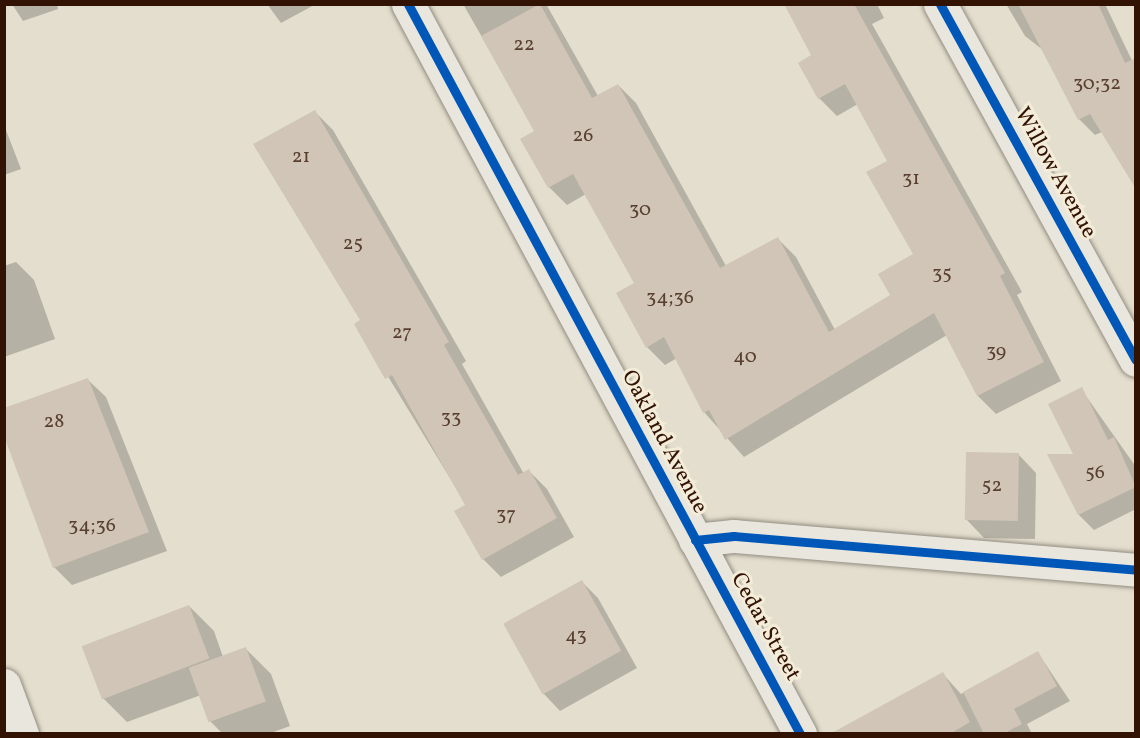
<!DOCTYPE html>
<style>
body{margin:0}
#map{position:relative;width:1140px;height:738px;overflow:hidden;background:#e3decd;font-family:Vollkorn,serif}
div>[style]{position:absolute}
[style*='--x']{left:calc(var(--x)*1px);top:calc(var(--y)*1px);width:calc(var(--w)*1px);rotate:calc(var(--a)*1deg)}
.shadow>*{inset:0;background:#0003}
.building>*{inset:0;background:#d0c5b6;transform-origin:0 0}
.roads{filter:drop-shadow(0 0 2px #938c81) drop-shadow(0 0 2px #938c81)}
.minor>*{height:33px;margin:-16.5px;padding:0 16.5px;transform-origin:16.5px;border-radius:16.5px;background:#e9e6de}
.cycleway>*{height:9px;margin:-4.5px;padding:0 4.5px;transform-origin:4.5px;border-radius:4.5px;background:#0057b8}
span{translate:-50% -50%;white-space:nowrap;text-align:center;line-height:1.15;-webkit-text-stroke:6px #f3ecd8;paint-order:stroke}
.number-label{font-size:20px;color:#593f30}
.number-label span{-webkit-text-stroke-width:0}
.street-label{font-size:22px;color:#311203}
.frame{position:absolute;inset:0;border:6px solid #311203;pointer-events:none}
</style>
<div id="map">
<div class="shadow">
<i style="clip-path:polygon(12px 4px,57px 4px,58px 9px,23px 21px)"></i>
<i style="clip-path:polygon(267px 4px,316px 4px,281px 23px)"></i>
<i style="clip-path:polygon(463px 4px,546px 4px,598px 96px,618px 85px,636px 103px,726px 266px,778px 239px,796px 257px,835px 330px,892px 296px,915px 255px,889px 161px,858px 104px,837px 116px,819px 98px,813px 56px,786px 4px,877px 4px,884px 18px,872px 24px,1022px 292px,1017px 295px,1061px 381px,996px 414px,978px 396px,947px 335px,744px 457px,704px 412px,677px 358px,665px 365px,647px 347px,636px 284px,586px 194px,567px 205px,549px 187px,536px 131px)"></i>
<i style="clip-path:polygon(1006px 4px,1105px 4px,1136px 69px,1102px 132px,1095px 135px,1079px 119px,1043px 50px,1025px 36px)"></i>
<i style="clip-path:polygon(315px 112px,333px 130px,466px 361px,462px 364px,524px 474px,529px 471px,547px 489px,574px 537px,501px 577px,483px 559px,456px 512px,467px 506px,356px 324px,362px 321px)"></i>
<i style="clip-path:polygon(4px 125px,21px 169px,4px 175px)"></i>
<i style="clip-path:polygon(16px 262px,34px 280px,55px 339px,4px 357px,4px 266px)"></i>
<i style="clip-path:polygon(87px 379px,106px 397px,167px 551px,72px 585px,54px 567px)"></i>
<i style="clip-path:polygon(1081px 389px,1136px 467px,1136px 509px,1094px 530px,1079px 515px,1050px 455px,1075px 456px)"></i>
<i style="clip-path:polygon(1018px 454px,1036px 473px,1035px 539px,984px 538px,966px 519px)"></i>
<i style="clip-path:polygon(582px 582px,598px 598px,637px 668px,560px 711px,544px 694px,505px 624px)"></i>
<i style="clip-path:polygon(189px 606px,214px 631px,223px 657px,246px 649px,271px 674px,290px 726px,268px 734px,223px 734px,210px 721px,201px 695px,127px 722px,102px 697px)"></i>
<i style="clip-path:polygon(1038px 653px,1070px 701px,1027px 724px,1032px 734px,872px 734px,943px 674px,961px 694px)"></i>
</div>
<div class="building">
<i style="clip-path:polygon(540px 4px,592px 98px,618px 84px,720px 268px,778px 237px,829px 332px,890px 295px,878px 274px,913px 254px,866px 172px,887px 161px,845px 84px,818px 99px,798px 63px,811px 55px,784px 4px,854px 4px,1005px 273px,1000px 276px,1044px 362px,977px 396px,934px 313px,725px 440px,709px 410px,703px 413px,664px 337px,646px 348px,616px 293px,634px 283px,573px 174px,548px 188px,520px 139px,534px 131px,481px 36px)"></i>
<i style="clip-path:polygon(1018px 4px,1098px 4px,1125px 63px,1136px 58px,1136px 189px,1090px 114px,1078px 120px)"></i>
<i style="clip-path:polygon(315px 110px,449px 342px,444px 345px,518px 475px,529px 469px,557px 518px,482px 560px,454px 511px,465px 505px,392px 375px,385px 379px,354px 324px,360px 320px,253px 144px)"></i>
<i style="clip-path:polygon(88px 378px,149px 532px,53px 568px,4px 436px,4px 408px)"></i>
<i style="clip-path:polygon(1082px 387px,1108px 440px,1114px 437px,1136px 487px,1078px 515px,1047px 454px,1073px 454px,1048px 404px)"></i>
<i style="left:966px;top:452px;width:53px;height:68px;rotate:1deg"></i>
<i style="left:582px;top:580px;width:81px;height:90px;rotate:61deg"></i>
<i style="left:189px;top:605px;width:57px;height:115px;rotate:69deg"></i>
<i style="left:246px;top:647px;width:58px;height:61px;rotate:70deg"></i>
<i style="clip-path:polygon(1038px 651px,1057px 686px,1014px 709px,1022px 724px,1003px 734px,984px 734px,963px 692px)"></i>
<i style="clip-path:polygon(943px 672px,970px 722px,950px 734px,830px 734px)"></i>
</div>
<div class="roads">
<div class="minor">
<i style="--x:408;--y:4;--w:829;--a:61.76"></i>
<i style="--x:940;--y:4;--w:406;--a:61.2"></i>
<i style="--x:695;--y:540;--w:39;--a:-6"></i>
<i style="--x:734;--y:536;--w:403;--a:4.8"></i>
<i style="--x:4;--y:685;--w:52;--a:69.8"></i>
</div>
</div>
<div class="cycleway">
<i style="--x:408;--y:4;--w:829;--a:61.76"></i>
<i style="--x:940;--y:4;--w:406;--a:61.2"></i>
<i style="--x:695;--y:540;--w:39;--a:-6"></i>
<i style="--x:734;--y:536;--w:403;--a:4.8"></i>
</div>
<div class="number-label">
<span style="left:524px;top:45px">22</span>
<span style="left:1097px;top:84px">30;32</span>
<span style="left:583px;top:136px">26</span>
<span style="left:301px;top:157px">21</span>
<span style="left:911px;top:179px">31</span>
<span style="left:640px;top:210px">30</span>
<span style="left:353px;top:244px">25</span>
<span style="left:942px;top:274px">35</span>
<span style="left:670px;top:298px">34;36</span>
<span style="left:402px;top:333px">27</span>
<span style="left:996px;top:352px">39</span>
<span style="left:745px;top:357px">40</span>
<span style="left:451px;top:418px">33</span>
<span style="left:54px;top:422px">28</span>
<span style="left:1095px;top:473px">56</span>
<span style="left:992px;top:486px">52</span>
<span style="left:506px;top:515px">37</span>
<span style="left:92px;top:526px">34;36</span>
<span style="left:576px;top:636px">43</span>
</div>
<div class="street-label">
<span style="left:1055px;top:173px;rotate:61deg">Willow Avenue</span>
<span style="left:664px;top:442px;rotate:62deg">Oakland Avenue</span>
<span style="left:765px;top:627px;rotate:61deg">Cedar Street</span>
</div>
<div class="frame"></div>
</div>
